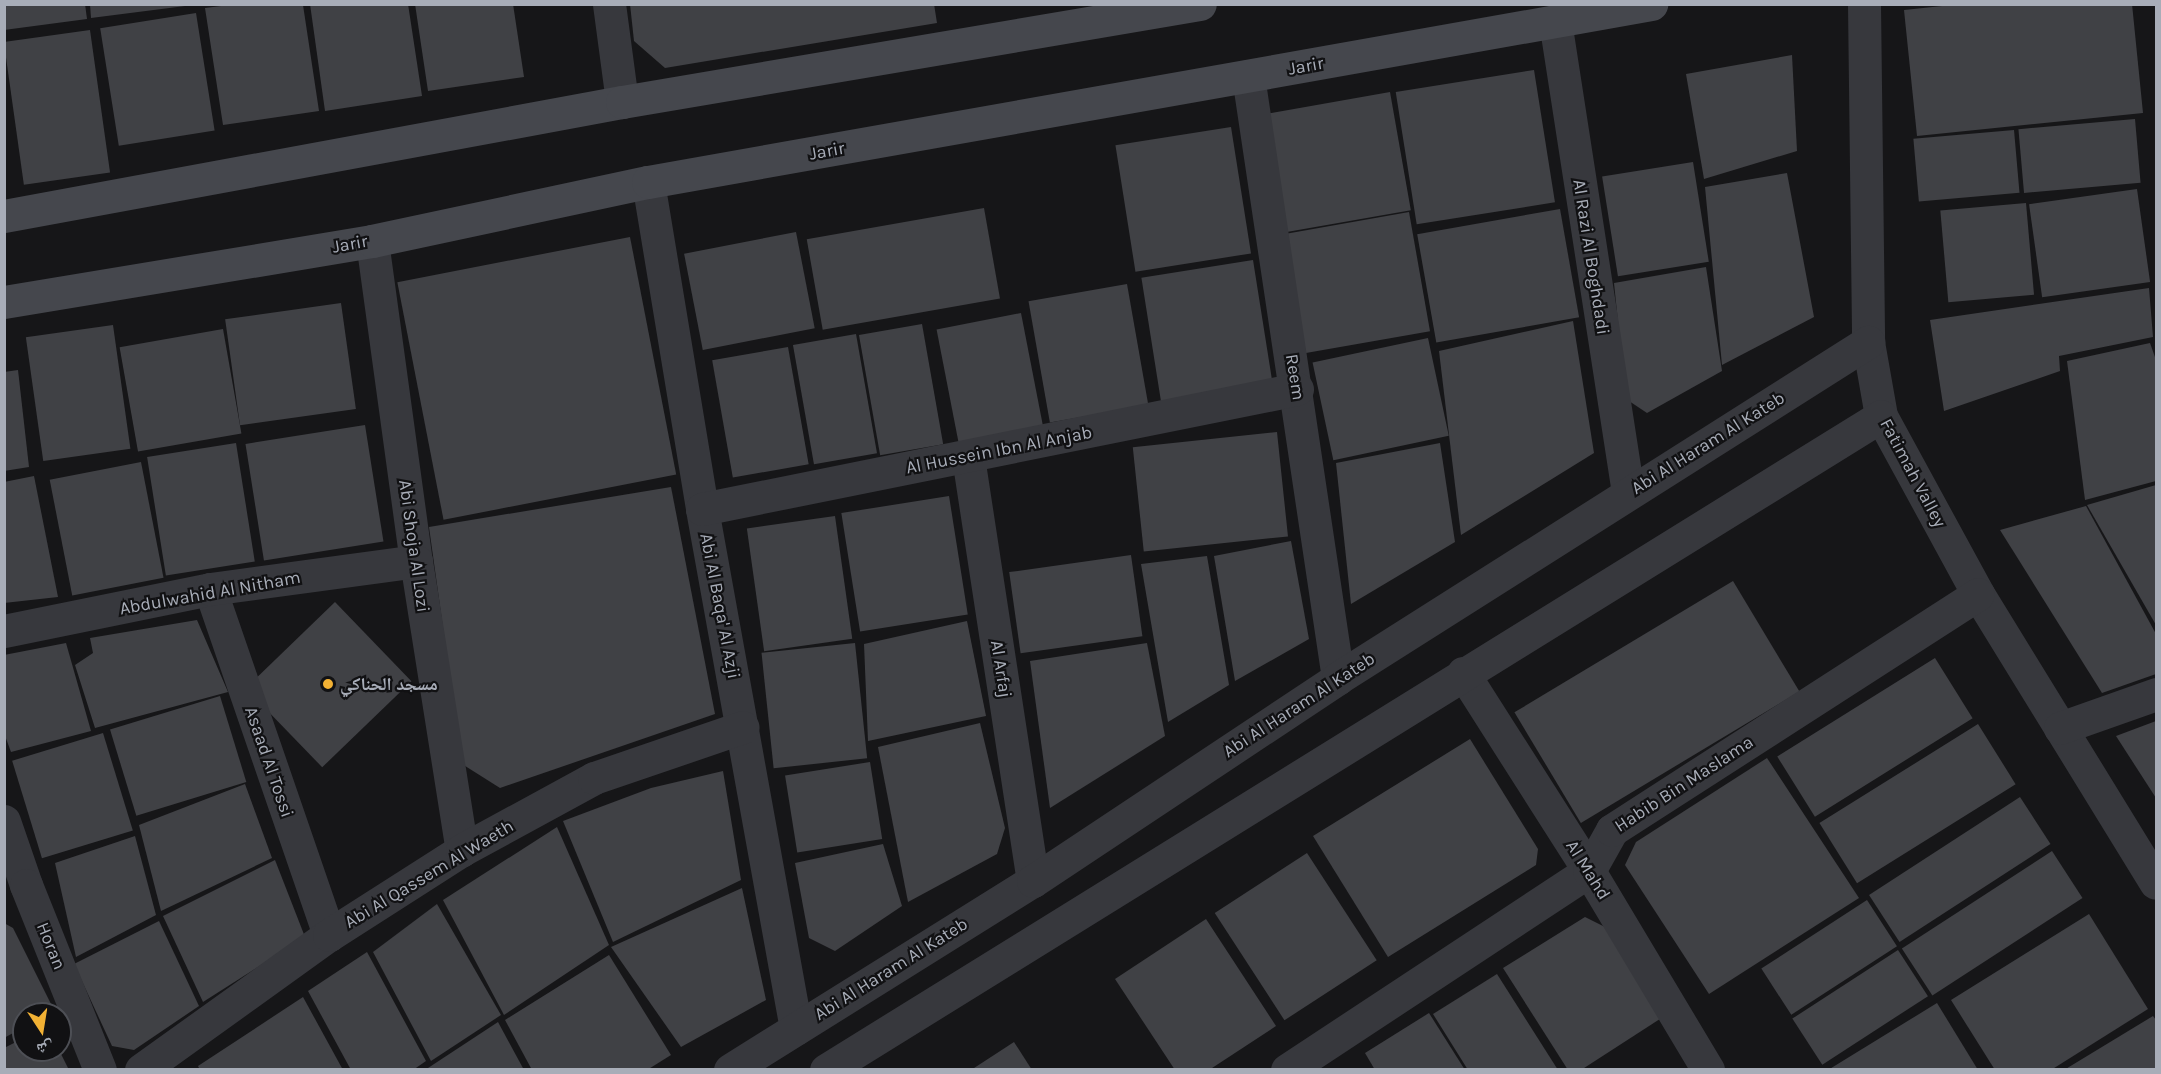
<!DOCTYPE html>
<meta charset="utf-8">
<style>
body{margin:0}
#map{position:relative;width:2161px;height:1074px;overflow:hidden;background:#161618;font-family:Karla,"Noto Naskh Arabic",sans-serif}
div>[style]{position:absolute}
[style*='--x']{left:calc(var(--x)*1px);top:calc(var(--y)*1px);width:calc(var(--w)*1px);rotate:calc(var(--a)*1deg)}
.building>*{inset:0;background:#404145;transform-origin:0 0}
.street>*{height:33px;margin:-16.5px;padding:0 16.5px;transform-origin:16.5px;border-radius:16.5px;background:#37383d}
.secondary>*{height:33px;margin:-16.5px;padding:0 16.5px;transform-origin:16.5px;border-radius:16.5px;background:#45474d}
.dots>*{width:16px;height:16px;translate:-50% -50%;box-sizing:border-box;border:3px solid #111113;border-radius:50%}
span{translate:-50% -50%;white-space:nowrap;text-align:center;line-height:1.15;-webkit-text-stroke:4.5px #111113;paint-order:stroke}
.street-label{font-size:18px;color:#a8adb8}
.poi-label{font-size:18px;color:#a8adb8;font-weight:700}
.left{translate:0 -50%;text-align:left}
.frame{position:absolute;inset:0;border:6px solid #a8adb8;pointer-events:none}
.north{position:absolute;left:12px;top:1002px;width:60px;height:60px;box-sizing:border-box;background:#111113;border:2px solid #4d4f55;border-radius:50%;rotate:168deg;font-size:16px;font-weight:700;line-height:24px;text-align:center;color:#a8adb8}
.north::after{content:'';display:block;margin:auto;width:21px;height:27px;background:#f2b134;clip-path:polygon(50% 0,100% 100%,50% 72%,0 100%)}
</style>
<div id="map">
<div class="building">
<i style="clip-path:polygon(4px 4px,85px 4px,87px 19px,4px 30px)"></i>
<i style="clip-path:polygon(90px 4px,185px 4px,185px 6px,91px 18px)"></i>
<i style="clip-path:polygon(310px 4px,408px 4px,422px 96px,325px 111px)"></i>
<i style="clip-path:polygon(415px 4px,513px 4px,524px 77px,428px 91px)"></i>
<i style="clip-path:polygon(630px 4px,934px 4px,937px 23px,665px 68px,634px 41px)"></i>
<i style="clip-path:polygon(1961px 4px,2132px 4px,2143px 113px,1917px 136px,1904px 10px)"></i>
<i style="clip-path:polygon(229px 5px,303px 5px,319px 111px,223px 125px,205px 8px)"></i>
<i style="left:196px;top:13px;width:119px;height:97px;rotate:81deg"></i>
<i style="left:90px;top:30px;width:144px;height:87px;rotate:82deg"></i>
<i style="clip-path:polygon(1792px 55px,1797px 151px,1704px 179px,1686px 74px)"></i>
<i style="left:1534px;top:70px;width:134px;height:140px;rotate:81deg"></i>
<i style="left:1390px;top:92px;width:120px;height:126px;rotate:80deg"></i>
<i style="left:2135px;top:119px;width:64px;height:117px;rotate:85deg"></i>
<i style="left:1231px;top:127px;width:128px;height:117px;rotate:81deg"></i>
<i style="left:2014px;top:130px;width:63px;height:101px;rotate:85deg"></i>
<i style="left:1693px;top:162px;width:101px;height:92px;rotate:81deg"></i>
<i style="clip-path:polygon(1787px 173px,1814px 317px,1722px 365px,1705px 187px)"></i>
<i style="left:2137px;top:189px;width:94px;height:109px;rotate:82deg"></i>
<i style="left:2026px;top:203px;width:92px;height:86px;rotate:85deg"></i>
<i style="left:984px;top:208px;width:92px;height:180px;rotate:80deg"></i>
<i style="left:1560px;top:209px;width:110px;height:145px;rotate:80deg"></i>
<i style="left:1409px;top:212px;width:121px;height:126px;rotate:80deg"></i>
<i style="left:796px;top:232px;width:98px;height:114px;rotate:79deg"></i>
<i style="left:630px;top:237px;width:242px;height:237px;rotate:79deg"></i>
<i style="left:1253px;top:260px;width:127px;height:113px;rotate:81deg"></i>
<i style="clip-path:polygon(1706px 267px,1722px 371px,1647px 413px,1626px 399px,1614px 283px)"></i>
<i style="left:1127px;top:284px;width:123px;height:100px;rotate:80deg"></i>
<i style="clip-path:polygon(2149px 288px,2153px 337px,2059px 356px,2060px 371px,1944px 411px,1930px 320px)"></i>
<i style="left:341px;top:303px;width:107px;height:117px;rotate:82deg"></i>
<i style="left:1021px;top:313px;width:119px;height:86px;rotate:79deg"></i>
<i style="clip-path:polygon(1573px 321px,1594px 453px,1461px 535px,1439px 351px)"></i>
<i style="left:922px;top:324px;width:122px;height:64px;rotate:80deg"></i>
<i style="left:113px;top:325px;width:125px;height:88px;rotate:82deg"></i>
<i style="left:223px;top:329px;width:106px;height:105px;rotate:80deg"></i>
<i style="left:856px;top:334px;width:121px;height:64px;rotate:80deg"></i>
<i style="left:1428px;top:338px;width:100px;height:118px;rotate:78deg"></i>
<i style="clip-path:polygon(2150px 343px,2156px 360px,2156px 481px,2085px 500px,2067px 361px)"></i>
<i style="left:788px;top:347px;width:119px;height:77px;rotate:80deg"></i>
<i style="clip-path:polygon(18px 370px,29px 467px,4px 471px,4px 372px)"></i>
<i style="left:365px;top:425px;width:118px;height:121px;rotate:81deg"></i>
<i style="left:1277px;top:432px;width:105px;height:145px;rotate:84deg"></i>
<i style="left:236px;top:443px;width:120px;height:90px;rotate:81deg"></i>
<i style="clip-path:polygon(1440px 443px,1455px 542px,1351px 604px,1336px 463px)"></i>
<i style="left:141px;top:462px;width:118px;height:93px;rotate:79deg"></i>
<i style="clip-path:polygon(34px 476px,58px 597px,4px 603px,4px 482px)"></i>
<i style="clip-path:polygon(2156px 485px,2156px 625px,2087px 505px)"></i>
<i style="clip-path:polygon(671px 487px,715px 714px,500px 788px,462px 764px,429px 527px)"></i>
<i style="left:949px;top:496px;width:120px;height:109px;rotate:81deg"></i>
<i style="clip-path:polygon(2086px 506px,2156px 634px,2156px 674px,2102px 693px,2000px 530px)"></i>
<i style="left:835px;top:516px;width:124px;height:89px;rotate:82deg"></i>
<i style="clip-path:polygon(1291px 541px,1309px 639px,1235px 681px,1214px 556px)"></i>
<i style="left:1131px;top:555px;width:82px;height:123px;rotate:82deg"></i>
<i style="clip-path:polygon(1207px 556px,1229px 685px,1168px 722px,1141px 564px)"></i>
<i style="left:1733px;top:581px;width:129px;height:255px;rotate:59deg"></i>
<i style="left:335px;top:602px;width:110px;height:124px;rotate:46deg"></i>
<i style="clip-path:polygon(197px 620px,228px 692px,95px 728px,75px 665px,93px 653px,90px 638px)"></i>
<i style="clip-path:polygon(967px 621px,986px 716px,868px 741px,864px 644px)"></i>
<i style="clip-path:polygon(66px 643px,91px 731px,11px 752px,4px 733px,4px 655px)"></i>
<i style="left:855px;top:643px;width:116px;height:94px;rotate:84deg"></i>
<i style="clip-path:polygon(1147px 643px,1165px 736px,1050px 808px,1030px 661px)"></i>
<i style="left:1935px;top:658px;width:71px;height:186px;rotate:58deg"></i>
<i style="left:220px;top:696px;width:90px;height:115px;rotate:73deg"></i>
<i style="clip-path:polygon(2156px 721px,2156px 798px,2116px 736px)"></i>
<i style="clip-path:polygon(980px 723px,1005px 828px,997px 854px,908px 902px,878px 747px)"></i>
<i style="left:1978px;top:724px;width:71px;height:187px;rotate:58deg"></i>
<i style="left:103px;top:733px;width:102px;height:95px;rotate:73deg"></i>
<i style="clip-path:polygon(1470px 739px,1538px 849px,1536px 865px,1388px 957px,1313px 836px)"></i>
<i style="clip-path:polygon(1767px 758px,1859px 898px,1709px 994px,1625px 865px,1636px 842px)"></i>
<i style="left:870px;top:762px;width:78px;height:86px;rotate:81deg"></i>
<i style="clip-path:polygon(723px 771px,741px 880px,613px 942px,563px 821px,651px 788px)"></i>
<i style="clip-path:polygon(245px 784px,272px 858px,161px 911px,139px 825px)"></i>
<i style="left:2020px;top:797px;width:56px;height:180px;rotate:57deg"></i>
<i style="clip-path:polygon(557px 827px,609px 945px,504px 1015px,443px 900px)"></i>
<i style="clip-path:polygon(135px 836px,156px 915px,76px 957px,55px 863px)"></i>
<i style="clip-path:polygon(883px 844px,902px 906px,835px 951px,809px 938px,795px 863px)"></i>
<i style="left:2052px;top:851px;width:56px;height:179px;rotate:57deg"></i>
<i style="left:1307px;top:853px;width:128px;height:110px;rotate:57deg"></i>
<i style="clip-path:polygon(275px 860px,305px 937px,203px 1002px,163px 916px)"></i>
<i style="clip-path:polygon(742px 888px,766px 1000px,681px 1047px,611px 947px)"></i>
<i style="left:1867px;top:900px;width:55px;height:126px;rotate:57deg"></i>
<i style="clip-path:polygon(437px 904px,501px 1015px,431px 1061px,373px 952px)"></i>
<i style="clip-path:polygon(2089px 914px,2148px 1009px,2051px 1070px,1995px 1070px,1951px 1000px)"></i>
<i style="clip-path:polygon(1585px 917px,1605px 927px,1663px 1017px,1581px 1070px,1568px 1070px,1503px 968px)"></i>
<i style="clip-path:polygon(1206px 919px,1276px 1026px,1209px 1070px,1175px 1070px,1115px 979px)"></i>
<i style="clip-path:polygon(159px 921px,199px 1006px,134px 1050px,112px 1046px,74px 964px)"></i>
<i style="clip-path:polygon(4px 923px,13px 928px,54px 1010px,48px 1014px,24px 1014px,24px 1027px,4px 1038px)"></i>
<i style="left:1898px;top:950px;width:55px;height:126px;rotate:57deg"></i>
<i style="clip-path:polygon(367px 952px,426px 1061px,413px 1070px,351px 1070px,308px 991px)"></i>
<i style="clip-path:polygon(609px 955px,671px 1055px,647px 1070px,532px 1070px,505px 1020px)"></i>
<i style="clip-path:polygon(1497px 974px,1558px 1070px,1468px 1070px,1433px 1014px)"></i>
<i style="clip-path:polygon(303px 997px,343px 1070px,200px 1070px,198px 1066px)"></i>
<i style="clip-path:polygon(1937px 1003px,1978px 1070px,1828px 1070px)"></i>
<i style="clip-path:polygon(1429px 1013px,1465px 1070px,1375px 1070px,1365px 1053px)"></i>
<i style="clip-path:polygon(2153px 1016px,2156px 1020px,2156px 1070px,2064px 1070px)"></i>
<i style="clip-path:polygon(498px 1022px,524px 1070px,429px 1070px,428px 1068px)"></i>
<i style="clip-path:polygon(24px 1038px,24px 1050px,59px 1050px,69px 1070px,4px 1070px,4px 1048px)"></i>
<i style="clip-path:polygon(1014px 1042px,1032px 1070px,971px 1070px)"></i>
</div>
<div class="street">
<i style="--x:609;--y:4;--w:99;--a:82.4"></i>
<i style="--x:1864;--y:4;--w:338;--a:89.3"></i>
<i style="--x:1868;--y:342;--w:75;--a:80"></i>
<i style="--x:1881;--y:416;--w:203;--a:61.4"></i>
<i style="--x:1978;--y:594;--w:339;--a:58.4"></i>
<i style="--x:1555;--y:21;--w:478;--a:81.2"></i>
<i style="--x:1248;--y:76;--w:609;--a:81.5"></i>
<i style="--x:648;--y:182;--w:331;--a:80.6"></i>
<i style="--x:702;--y:509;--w:528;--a:79.75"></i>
<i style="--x:372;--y:241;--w:323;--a:82.2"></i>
<i style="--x:416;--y:561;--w:293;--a:81"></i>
<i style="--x:968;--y:457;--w:429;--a:81.3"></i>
<i style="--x:702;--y:509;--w:607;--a:-11.4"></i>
<i style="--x:210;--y:589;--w:366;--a:71"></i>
<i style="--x:4;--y:631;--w:210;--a:-11.5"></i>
<i style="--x:210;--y:589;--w:208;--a:-7.7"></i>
<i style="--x:1463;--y:673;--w:235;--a:57.5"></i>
<i style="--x:1589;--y:871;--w:232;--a:59.1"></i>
<i style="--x:2060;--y:728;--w:102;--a:-19.5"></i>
<i style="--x:4;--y:821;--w:68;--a:71"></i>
<i style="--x:26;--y:885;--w:199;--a:68.2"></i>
<i style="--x:141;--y:1070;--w:231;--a:-35.7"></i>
<i style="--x:329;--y:935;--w:158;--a:-32.6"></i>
<i style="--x:462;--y:850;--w:150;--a:-28.6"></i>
<i style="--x:594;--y:778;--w:157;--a:-18.9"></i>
<i style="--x:730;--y:1070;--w:357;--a:-32"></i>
<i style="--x:1033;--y:881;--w:366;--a:-33.6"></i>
<i style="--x:1338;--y:678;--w:628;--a:-32.37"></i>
<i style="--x:826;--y:1070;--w:1241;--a:-31.79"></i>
<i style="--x:1287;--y:1070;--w:362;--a:-33.4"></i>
<i style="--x:1589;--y:871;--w:47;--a:-60.7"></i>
<i style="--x:1612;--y:830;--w:435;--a:-32.8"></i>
</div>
<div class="secondary">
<i style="--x:4;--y:216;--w:628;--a:-10.45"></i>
<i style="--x:622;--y:102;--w:586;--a:-9.62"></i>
<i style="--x:4;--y:302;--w:373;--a:-9.4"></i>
<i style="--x:372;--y:241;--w:282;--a:-12.1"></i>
<i style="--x:648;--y:182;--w:1019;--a:-10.06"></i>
</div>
<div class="dots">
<i style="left:328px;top:684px;background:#f2b134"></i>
</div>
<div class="street-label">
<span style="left:1306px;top:66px;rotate:-10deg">Jarir</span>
<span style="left:827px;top:151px;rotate:-10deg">Jarir</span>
<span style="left:350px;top:244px;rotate:-10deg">Jarir</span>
<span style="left:1591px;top:257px;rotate:81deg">Al Razi Al Boghdadi</span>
<span style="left:1295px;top:377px;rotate:81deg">Reem</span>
<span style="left:1708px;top:443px;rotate:-32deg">Abi Al Haram Al Kateb</span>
<span style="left:999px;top:450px;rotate:-11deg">Al Hussein Ibn Al Anjab</span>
<span style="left:1913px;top:473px;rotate:62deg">Fatimah Valley</span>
<span style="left:414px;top:546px;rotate:82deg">Abi Shoja Al Lozi</span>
<span style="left:210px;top:593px;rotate:-10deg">Abdulwahid Al Nitham</span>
<span style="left:720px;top:606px;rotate:79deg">Abi Al Baqa' Al Azji</span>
<span style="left:1001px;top:669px;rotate:81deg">Al Arfaj</span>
<span style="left:1299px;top:705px;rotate:-33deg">Abi Al Haram Al Kateb</span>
<span style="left:269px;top:762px;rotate:71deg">Asaad Al Tossi</span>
<span style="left:1684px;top:784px;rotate:-33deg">Habib Bin Maslama</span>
<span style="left:1588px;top:870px;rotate:58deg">Al Mahd</span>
<span style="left:429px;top:874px;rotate:-31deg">Abi Al Qassem Al Waeth</span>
<span style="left:51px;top:946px;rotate:68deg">Horan</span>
<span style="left:891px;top:969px;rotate:-32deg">Abi Al Haram Al Kateb</span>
</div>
<div class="poi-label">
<span class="left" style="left:340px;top:684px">مسجد الحناكي</span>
</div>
<div class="frame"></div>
<div class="north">ش</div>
</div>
